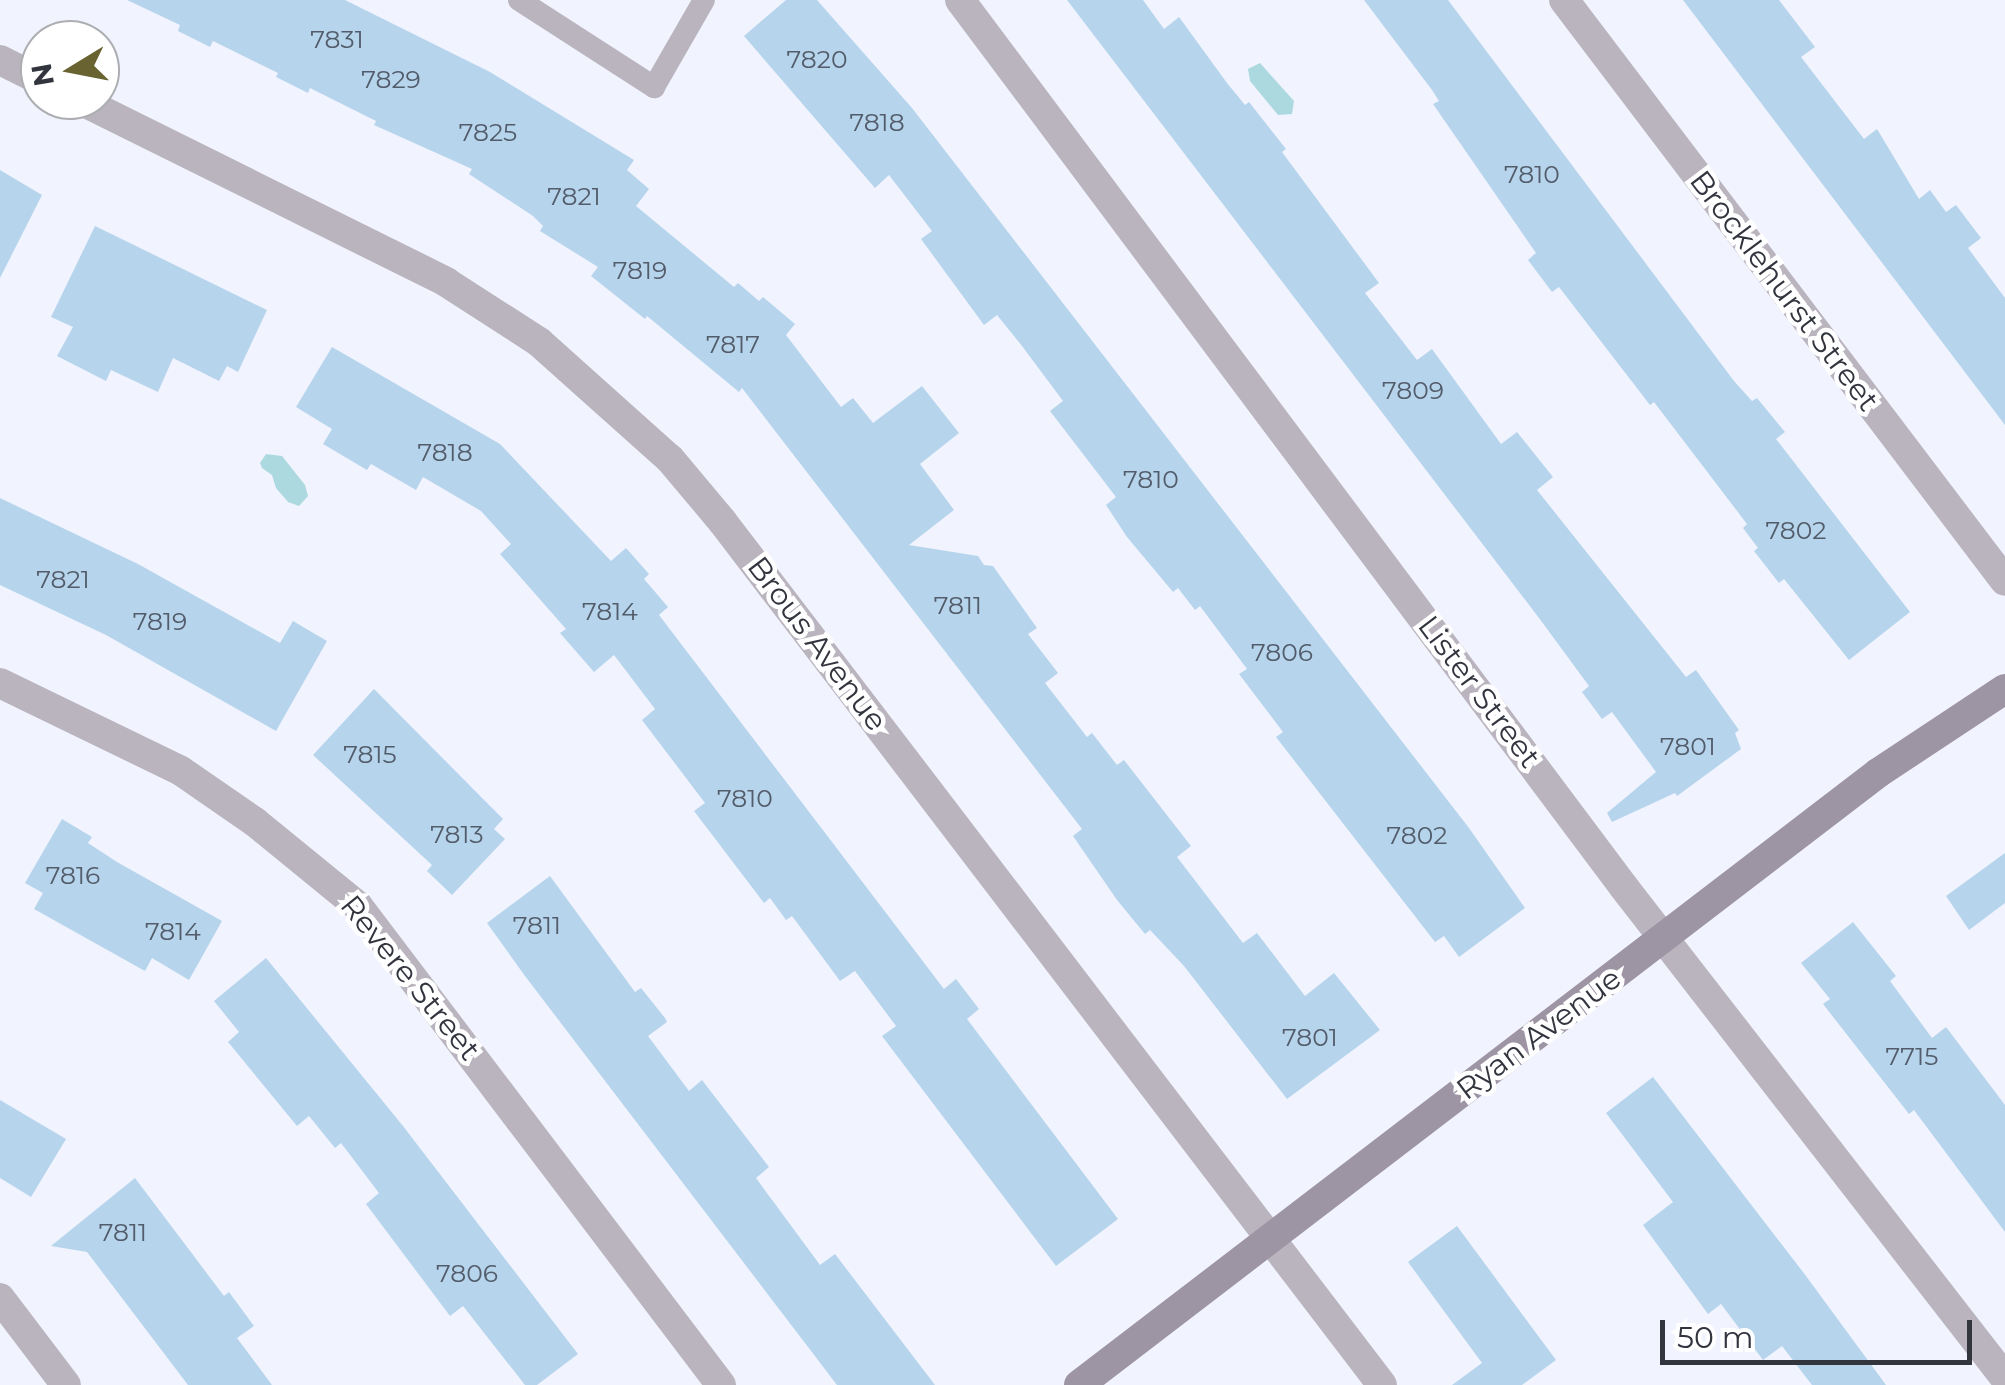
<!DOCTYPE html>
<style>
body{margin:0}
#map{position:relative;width:2005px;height:1385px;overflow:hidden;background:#f1f3fe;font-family:Montserrat,sans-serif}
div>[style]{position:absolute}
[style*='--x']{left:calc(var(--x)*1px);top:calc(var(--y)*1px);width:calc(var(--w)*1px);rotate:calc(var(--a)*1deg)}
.water>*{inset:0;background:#acd9df}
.building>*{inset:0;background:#b6d5ed}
.lane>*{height:22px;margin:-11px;padding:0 11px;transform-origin:11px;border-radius:11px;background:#b9b4be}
.street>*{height:30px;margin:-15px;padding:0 15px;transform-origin:15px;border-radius:15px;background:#b9b4be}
.secondary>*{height:30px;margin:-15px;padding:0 15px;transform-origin:15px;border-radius:15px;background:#9d94a4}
span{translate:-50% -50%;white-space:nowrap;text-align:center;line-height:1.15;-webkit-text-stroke:9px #fff;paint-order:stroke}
.number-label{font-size:25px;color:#535c6a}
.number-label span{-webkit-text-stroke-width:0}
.street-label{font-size:30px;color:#32343e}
.north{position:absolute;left:20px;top:20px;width:100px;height:100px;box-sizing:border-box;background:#fff;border:2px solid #adaeb2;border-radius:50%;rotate:260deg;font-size:28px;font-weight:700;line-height:40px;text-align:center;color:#32343e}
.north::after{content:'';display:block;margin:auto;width:35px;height:45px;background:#686330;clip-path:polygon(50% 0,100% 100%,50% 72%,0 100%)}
.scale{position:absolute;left:1660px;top:1320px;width:312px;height:45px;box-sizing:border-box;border:5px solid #32343e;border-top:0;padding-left:12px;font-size:30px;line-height:35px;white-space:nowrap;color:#32343e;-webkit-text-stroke:8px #fff;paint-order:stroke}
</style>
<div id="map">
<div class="water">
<i style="clip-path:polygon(1260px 63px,1294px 101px,1292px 114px,1278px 115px,1250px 81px,1248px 69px)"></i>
<i style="clip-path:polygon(266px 454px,282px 456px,305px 485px,308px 496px,299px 506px,288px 502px,276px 488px,272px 475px,262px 468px,260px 463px)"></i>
</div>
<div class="building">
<i style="clip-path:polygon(127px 0,345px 0,490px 72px,634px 160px,627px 170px,649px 189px,636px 206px,734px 287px,738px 283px,759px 301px,763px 297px,795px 324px,786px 335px,841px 407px,853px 398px,873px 423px,922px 386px,959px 433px,920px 464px,954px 510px,909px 545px,978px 556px,984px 565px,993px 566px,1037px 628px,1028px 634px,1058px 673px,1045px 683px,1087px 737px,1092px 733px,1117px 765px,1124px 760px,1191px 846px,1177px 857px,1243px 943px,1257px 933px,1305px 996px,1334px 973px,1380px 1030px,1287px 1099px,1184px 966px,1150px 930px,1145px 934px,1117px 900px,1073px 836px,1082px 829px,742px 388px,739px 392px,647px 316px,645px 319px,591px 276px,598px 267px,540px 231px,543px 226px,533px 216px,469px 174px,472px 169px,374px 125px,376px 121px,310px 88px,308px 93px,276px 77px,278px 73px,213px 41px,210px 47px,178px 31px,180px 25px)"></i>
<i style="clip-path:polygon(786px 0,817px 0,912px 108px,1469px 828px,1525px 908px,1459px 957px,1444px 936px,1435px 942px,1276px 737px,1283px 732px,1239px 674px,1247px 669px,1200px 606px,1195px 610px,1178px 588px,1173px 592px,1127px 537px,1106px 505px,1116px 497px,1050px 411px,1063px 401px,1022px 346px,997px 315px,984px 325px,921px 239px,932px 231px,889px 175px,875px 188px,744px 36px)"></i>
<i style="clip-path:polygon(1067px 0,1143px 0,1164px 29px,1179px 17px,1227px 83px,1245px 105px,1249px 102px,1286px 149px,1282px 152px,1379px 283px,1365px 293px,1417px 360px,1432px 349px,1501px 444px,1517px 432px,1553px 477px,1537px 490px,1686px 677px,1696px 670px,1739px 730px,1735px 733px,1741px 749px,1677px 796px,1675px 793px,1612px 822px,1607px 813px,1656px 772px,1612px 712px,1602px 719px,1582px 692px,1589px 686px,1539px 618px)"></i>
<i style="clip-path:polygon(1364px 0,1448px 0,1734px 381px,1752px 401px,1757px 398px,1785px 432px,1776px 439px,1910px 612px,1849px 660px,1784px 579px,1779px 583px,1754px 551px,1758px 548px,1743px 528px,1747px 524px,1654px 402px,1650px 405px,1559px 287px,1552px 292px,1528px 260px,1536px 253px,1433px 104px,1439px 101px,1432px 90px)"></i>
<i style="clip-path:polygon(1683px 0,1779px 0,1815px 47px,1801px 57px,1864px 139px,1877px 129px,1919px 199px,1930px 190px,1946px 212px,1956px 205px,1981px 238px,1968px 248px,2005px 298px,2005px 425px)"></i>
<i style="clip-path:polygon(0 170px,42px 195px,0 278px)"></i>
<i style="clip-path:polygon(95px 226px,267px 310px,238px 372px,227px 366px,219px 381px,173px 358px,158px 392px,111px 370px,106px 381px,57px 356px,73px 327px,51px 317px)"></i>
<i style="clip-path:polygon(332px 347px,500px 444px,611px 561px,626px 548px,649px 574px,644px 579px,668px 607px,659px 615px,944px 989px,956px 979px,979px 1009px,967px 1019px,1118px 1219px,1056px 1266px,882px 1036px,896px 1026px,855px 971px,840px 981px,792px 916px,786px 920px,770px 898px,764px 903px,694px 811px,705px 803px,642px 720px,655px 709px,614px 655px,594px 672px,560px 633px,566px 629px,500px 554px,511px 544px,481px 511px,423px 477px,416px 490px,371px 464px,367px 470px,323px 444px,332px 429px,296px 407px)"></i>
<i style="clip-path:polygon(0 498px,138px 564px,280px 643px,293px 621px,327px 641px,276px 731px,106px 635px,0 585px)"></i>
<i style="clip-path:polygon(374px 689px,503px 819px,494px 829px,505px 839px,452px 895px,427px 871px,432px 865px,313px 755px)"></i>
<i style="clip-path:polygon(62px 819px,92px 837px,88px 843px,117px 862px,222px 921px,189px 980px,152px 958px,145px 971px,34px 909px,43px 893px,25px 883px)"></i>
<i style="clip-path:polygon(2005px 853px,2005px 903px,1969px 930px,1946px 896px)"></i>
<i style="clip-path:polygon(550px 876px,635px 992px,641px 988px,665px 1018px,667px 1022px,648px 1036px,689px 1091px,702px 1080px,769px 1167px,756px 1178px,820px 1265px,835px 1254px,935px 1385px,837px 1385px,525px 976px,487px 923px)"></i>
<i style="clip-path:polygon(1853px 922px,1896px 976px,1890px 981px,1932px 1038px,1946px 1027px,2005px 1105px,2005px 1232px,1914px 1110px,1909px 1114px,1823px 1004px,1830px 999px,1801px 963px)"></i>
<i style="clip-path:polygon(266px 958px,403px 1126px,578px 1354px,537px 1385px,525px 1385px,463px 1306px,450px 1316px,366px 1204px,379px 1193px,341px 1143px,335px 1148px,309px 1116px,297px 1126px,228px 1042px,239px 1032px,214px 1001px)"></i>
<i style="clip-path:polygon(1653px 1077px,1806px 1276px,1886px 1385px,1812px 1385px,1782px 1346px,1763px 1360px,1721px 1304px,1708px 1314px,1643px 1225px,1673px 1202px,1606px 1113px)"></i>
<i style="clip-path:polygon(0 1100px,66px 1139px,31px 1197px,0 1178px)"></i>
<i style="clip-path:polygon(135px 1178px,224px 1296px,229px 1292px,254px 1326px,237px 1338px,272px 1385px,188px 1385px,87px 1252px,51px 1246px)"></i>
<i style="clip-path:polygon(1457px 1226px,1556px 1360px,1522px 1385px,1452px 1385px,1482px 1363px,1408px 1262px)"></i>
</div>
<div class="lane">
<i style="--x:519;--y:0;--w:161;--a:32.8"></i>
<i style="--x:654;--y:87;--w:100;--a:-60.1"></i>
</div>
<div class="street">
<i style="--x:960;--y:0;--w:1107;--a:53.19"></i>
<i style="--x:1623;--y:886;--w:623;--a:52.17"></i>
<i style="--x:1564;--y:0;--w:729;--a:52.8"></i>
<i style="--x:0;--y:60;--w:45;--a:26.6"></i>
<i style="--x:80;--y:100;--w:409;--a:26.4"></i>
<i style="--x:446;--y:282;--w:111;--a:32.8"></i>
<i style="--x:539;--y:342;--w:176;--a:41.8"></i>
<i style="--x:670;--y:459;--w:81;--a:50"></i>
<i style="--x:722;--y:521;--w:1087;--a:52.62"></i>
<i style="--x:0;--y:683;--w:201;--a:25.9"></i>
<i style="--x:181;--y:771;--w:90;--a:34.6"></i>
<i style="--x:255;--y:822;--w:133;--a:39.2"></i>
<i style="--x:358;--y:906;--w:601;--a:52.84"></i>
<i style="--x:0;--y:1298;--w:109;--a:52.8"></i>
</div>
<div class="secondary">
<i style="--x:1079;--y:1385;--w:1006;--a:-37.45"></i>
<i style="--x:1878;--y:773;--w:152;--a:-33.5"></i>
</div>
<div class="number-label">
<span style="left:337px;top:39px">7831</span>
<span style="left:817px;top:59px">7820</span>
<span style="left:391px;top:79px">7829</span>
<span style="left:877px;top:122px">7818</span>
<span style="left:488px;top:132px">7825</span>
<span style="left:1532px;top:174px">7810</span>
<span style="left:574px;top:196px">7821</span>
<span style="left:640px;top:270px">7819</span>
<span style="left:733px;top:344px">7817</span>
<span style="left:1413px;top:390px">7809</span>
<span style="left:445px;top:452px">7818</span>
<span style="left:1151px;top:479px">7810</span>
<span style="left:1796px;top:530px">7802</span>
<span style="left:63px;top:579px">7821</span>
<span style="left:958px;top:605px">7811</span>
<span style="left:610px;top:611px">7814</span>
<span style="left:160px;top:621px">7819</span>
<span style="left:1282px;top:652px">7806</span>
<span style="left:1688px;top:746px">7801</span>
<span style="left:370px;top:754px">7815</span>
<span style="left:745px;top:798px">7810</span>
<span style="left:457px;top:834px">7813</span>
<span style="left:1417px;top:835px">7802</span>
<span style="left:73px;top:875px">7816</span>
<span style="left:537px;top:925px">7811</span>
<span style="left:173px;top:931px">7814</span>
<span style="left:1310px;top:1037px">7801</span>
<span style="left:1912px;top:1056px">7715</span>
<span style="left:123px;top:1232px">7811</span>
<span style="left:467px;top:1273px">7806</span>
</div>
<div class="street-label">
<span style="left:1784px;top:291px;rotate:53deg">Brocklehurst Street</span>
<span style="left:817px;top:644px;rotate:53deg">Brous Avenue</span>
<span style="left:1479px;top:692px;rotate:53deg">Lister Street</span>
<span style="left:410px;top:978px;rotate:51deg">Revere Street</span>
<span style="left:1539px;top:1034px;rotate:-37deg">Ryan Avenue</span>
</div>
<div class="north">N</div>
<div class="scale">50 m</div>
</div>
